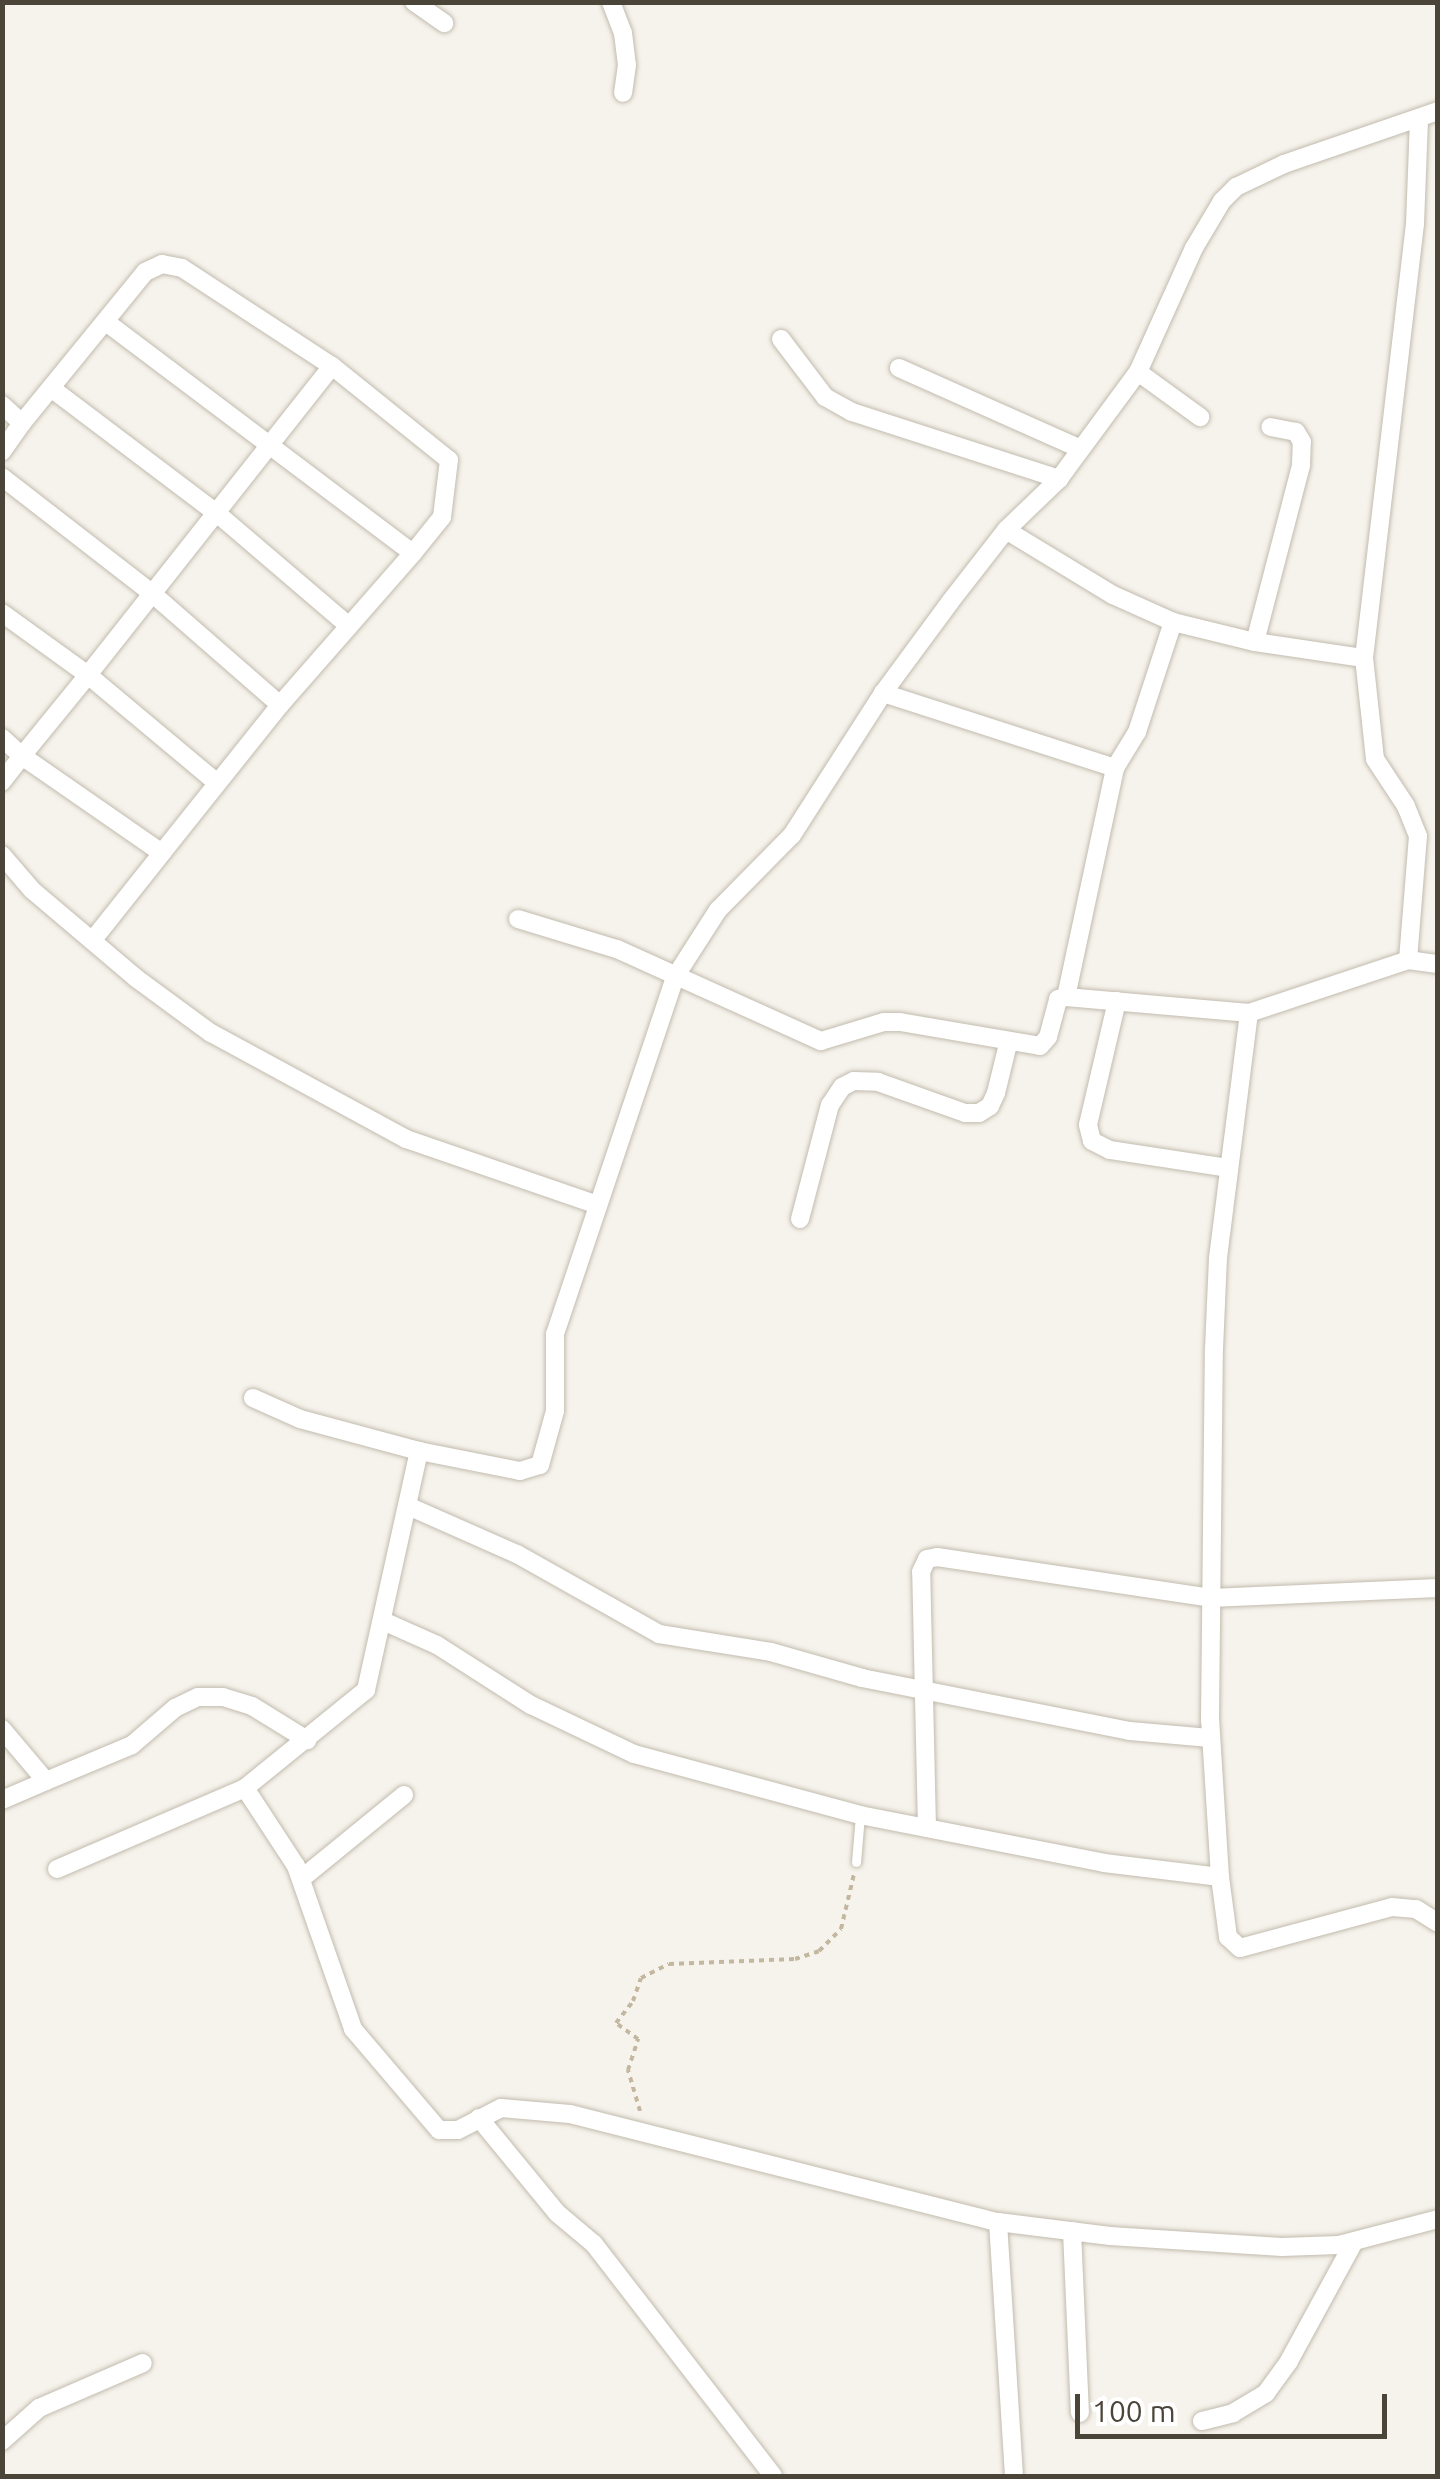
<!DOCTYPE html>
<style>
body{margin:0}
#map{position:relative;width:1440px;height:2479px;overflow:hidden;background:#f6f3ec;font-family:Ubuntu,sans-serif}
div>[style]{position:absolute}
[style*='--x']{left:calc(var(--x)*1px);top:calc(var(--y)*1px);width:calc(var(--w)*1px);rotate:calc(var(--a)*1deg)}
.path>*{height:4px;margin-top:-2px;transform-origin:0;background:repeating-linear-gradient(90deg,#c4b79f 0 5px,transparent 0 10px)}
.roads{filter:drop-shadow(0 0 2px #c2bbae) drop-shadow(0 0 2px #c2bbae)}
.service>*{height:9px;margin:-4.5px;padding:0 4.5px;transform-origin:4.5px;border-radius:4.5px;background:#fff}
.minor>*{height:18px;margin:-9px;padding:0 9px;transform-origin:9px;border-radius:9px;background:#fff}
span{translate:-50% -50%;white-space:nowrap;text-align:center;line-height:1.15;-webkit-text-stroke:8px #fff;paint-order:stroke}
.frame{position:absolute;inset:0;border:5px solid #4b4439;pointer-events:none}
.scale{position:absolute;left:1075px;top:2394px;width:312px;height:45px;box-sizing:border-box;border:5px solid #4b4439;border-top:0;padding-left:12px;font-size:30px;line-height:35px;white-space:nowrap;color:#4b4439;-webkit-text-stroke:8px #fff;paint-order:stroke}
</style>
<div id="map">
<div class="path">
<i style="--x:640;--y:2111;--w:43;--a:-106.3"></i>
<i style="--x:628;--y:2070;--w:33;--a:-72"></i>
<i style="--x:638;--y:2039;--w:27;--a:-144"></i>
<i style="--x:616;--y:2023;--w:28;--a:-52"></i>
<i style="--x:633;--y:2001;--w:24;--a:-71"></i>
<i style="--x:641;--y:1978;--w:31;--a:-27"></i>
<i style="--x:669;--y:1964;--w:126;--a:-2.3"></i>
<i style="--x:795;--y:1959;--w:25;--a:-18"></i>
<i style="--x:819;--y:1951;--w:31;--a:-45"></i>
<i style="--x:841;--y:1929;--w:57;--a:-76.7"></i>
</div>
<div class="roads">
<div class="service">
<i style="--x:856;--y:1862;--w:47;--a:-85.1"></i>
</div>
<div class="minor">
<i style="--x:414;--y:2;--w:37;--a:35"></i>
<i style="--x:611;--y:2;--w:33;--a:69"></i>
<i style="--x:623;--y:33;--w:32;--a:83"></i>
<i style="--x:627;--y:65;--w:28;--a:98"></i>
<i style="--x:106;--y:322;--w:384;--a:37"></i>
<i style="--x:413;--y:553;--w:202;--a:131.2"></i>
<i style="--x:781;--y:339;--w:73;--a:52.8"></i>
<i style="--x:825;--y:397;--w:31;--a:29"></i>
<i style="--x:852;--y:412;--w:218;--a:17.9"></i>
<i style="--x:332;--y:366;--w:150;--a:38.8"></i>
<i style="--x:449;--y:460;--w:57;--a:97"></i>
<i style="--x:442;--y:517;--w:46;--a:128.9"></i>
<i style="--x:899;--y:368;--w:199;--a:24"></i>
<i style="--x:1138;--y:372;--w:77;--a:36"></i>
<i style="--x:51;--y:388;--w:211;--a:37.1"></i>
<i style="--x:219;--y:515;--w:171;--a:40.5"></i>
<i style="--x:2;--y:405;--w:27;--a:42"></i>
<i style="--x:22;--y:423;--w:35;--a:125"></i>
<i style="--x:22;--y:423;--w:195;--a:-50.8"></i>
<i style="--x:145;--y:272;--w:19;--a:-25"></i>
<i style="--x:162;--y:264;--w:20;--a:11"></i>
<i style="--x:182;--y:268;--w:179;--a:33.2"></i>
<i style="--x:332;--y:366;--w:394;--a:128.3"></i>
<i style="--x:88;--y:675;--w:168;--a:39.9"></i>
<i style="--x:2;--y:477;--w:192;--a:37.8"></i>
<i style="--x:154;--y:595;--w:167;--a:41.1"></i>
<i style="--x:280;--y:705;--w:189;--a:128.6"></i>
<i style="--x:1006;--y:530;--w:125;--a:31.3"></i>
<i style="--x:1113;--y:595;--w:66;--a:24.2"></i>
<i style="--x:1173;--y:622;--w:84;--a:13.7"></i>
<i style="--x:1255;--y:642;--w:110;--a:8.4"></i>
<i style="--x:2;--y:613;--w:106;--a:35.8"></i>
<i style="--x:88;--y:675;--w:104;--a:129.2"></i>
<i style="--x:22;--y:756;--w:170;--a:34.7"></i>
<i style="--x:162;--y:853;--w:112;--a:128.5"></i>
<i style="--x:1255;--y:642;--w:183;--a:-75.4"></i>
<i style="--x:1301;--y:465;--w:23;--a:-88"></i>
<i style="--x:1302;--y:442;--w:12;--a:-121"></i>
<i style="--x:1296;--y:432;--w:26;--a:-169"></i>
<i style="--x:883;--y:693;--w:244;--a:17.9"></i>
<i style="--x:2;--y:738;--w:27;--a:42"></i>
<i style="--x:22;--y:756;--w:33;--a:128"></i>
<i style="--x:2;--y:855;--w:46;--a:49.4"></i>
<i style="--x:32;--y:890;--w:136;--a:40.2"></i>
<i style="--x:136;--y:978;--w:93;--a:36.3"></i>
<i style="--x:211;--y:1033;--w:222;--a:28.5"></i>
<i style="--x:406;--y:1139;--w:203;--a:19"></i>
<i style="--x:518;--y:919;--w:103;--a:16.9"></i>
<i style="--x:617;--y:949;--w:224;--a:24.3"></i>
<i style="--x:821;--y:1041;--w:66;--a:-16.8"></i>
<i style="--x:884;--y:1022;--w:16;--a:0"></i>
<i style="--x:900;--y:1022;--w:142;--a:9.7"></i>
<i style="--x:1040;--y:1046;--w:12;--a:-48"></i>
<i style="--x:1048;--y:1037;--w:39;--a:-75"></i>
<i style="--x:1058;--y:999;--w:8;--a:-14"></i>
<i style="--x:1066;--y:997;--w:184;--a:5"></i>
<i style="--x:1249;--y:1013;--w:168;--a:-18.4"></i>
<i style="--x:1408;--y:960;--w:30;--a:8"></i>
<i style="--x:1408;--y:960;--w:124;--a:-85.4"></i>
<i style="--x:1418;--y:836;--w:32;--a:-112"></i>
<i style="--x:1406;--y:806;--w:56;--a:-123.4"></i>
<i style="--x:1375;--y:759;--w:102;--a:-96.2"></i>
<i style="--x:1364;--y:658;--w:437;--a:-83.3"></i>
<i style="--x:1415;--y:224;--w:104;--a:-87.8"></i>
<i style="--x:1066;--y:997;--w:234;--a:-77.9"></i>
<i style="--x:1115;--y:768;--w:42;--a:-58.6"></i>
<i style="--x:1137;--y:732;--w:116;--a:-71.9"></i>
<i style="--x:1117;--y:1001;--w:127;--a:103.2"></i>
<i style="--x:1088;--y:1125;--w:16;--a:76"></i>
<i style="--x:1092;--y:1141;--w:20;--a:27"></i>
<i style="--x:1110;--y:1150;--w:120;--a:8.6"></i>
<i style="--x:800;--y:1219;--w:118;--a:-75.3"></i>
<i style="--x:830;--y:1105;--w:22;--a:-56"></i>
<i style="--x:842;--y:1087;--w:13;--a:-27"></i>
<i style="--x:854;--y:1081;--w:24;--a:2"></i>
<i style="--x:878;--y:1082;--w:92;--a:19.6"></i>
<i style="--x:965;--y:1113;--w:14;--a:0"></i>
<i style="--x:979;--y:1113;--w:13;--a:-32"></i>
<i style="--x:990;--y:1106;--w:14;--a:-65"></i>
<i style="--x:996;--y:1093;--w:50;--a:-76.2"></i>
<i style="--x:253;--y:1398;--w:51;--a:24.1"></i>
<i style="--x:300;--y:1419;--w:123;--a:15.1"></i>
<i style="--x:408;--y:1506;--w:119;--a:23.8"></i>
<i style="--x:517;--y:1554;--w:163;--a:29.4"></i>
<i style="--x:659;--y:1634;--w:113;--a:9.1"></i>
<i style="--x:771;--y:1652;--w:95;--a:15.9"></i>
<i style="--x:862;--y:1678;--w:273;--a:11.2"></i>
<i style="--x:1130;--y:1731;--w:80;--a:5"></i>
<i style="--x:383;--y:1621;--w:59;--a:24"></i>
<i style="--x:437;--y:1645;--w:112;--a:32.6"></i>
<i style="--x:531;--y:1705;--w:114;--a:25.4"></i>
<i style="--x:634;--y:1754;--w:234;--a:15.1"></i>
<i style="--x:860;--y:1815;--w:249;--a:11.1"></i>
<i style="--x:1104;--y:1863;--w:117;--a:6.9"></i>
<i style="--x:1220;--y:1877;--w:158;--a:-93.6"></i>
<i style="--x:1210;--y:1719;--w:370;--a:-89.4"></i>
<i style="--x:1214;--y:1349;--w:91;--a:-87.5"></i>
<i style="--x:1218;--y:1258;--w:247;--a:-82.8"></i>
<i style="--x:2;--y:1729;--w:68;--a:49.8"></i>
<i style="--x:46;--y:1781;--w:93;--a:-22.7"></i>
<i style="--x:132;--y:1745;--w:57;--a:-40.7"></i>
<i style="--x:175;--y:1708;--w:25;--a:-26"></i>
<i style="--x:198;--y:1697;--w:25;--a:0"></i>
<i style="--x:223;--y:1697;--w:30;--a:17"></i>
<i style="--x:252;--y:1706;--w:65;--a:31.7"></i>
<i style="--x:245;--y:1788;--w:93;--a:56.8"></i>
<i style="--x:296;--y:1866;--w:173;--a:70.7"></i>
<i style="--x:353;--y:2029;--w:133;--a:49.6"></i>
<i style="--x:439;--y:2130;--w:19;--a:0"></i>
<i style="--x:458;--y:2130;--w:48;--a:-27.1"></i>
<i style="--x:501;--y:2108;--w:69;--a:5"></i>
<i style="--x:570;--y:2114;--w:441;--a:14.2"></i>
<i style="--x:998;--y:2222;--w:113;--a:7.1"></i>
<i style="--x:1110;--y:2236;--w:172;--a:3.7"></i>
<i style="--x:1282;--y:2247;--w:57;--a:-2"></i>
<i style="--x:1339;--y:2245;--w:102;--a:-14.7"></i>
<i style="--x:2;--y:1800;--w:48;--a:-23.4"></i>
<i style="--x:927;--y:1828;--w:256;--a:-91.3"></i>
<i style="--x:921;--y:1572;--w:14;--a:-65"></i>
<i style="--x:927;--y:1559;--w:10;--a:-11"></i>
<i style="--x:937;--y:1557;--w:277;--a:8.5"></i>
<i style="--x:1211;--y:1598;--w:227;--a:-2.5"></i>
<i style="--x:57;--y:1869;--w:205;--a:-23.3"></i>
<i style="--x:245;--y:1788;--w:156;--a:-39"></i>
<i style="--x:366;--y:1690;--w:245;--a:-77.5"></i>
<i style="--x:419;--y:1451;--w:103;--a:11.2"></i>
<i style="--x:520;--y:1471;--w:21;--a:-17"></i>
<i style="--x:540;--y:1465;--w:56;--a:-74.5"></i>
<i style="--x:555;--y:1411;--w:77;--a:-90"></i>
<i style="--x:555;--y:1334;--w:377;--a:-71.4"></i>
<i style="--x:675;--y:977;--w:80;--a:-57.3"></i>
<i style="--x:718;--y:910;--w:105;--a:-45.4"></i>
<i style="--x:792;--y:835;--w:169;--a:-57.3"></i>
<i style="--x:883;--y:693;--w:113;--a:-53.6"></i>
<i style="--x:950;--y:602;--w:91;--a:-52.1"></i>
<i style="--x:1006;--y:530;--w:74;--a:-43.9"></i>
<i style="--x:1059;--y:479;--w:133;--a:-53.6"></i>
<i style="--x:1138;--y:372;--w:136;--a:-65.7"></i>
<i style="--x:1194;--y:248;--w:55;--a:-59.2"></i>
<i style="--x:1222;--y:201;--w:20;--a:-45"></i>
<i style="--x:1236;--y:187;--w:53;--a:-25.6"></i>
<i style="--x:1284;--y:164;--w:163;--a:-19"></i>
<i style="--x:1220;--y:1877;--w:61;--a:82.4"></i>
<i style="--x:1228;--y:1937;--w:16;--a:43"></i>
<i style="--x:1240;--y:1948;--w:157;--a:-15.1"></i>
<i style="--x:1392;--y:1907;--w:24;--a:5"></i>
<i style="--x:1416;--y:1909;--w:26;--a:32"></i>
<i style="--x:301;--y:1879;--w:133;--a:-39.2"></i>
<i style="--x:479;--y:2118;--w:123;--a:50.6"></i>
<i style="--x:557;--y:2213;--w:48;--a:40"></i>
<i style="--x:594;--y:2244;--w:293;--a:52.3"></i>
<i style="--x:998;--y:2222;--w:255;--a:86.4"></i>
<i style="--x:1072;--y:2231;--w:182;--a:87.5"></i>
<i style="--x:1202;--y:2421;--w:32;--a:-14"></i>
<i style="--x:1233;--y:2413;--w:39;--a:-31"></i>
<i style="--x:1266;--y:2393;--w:39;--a:-54"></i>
<i style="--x:1289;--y:2361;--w:136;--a:-61.4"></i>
<i style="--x:2;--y:2441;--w:50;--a:-41.7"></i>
<i style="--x:39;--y:2408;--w:113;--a:-23.4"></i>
</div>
</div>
<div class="frame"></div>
<div class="scale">100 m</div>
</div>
